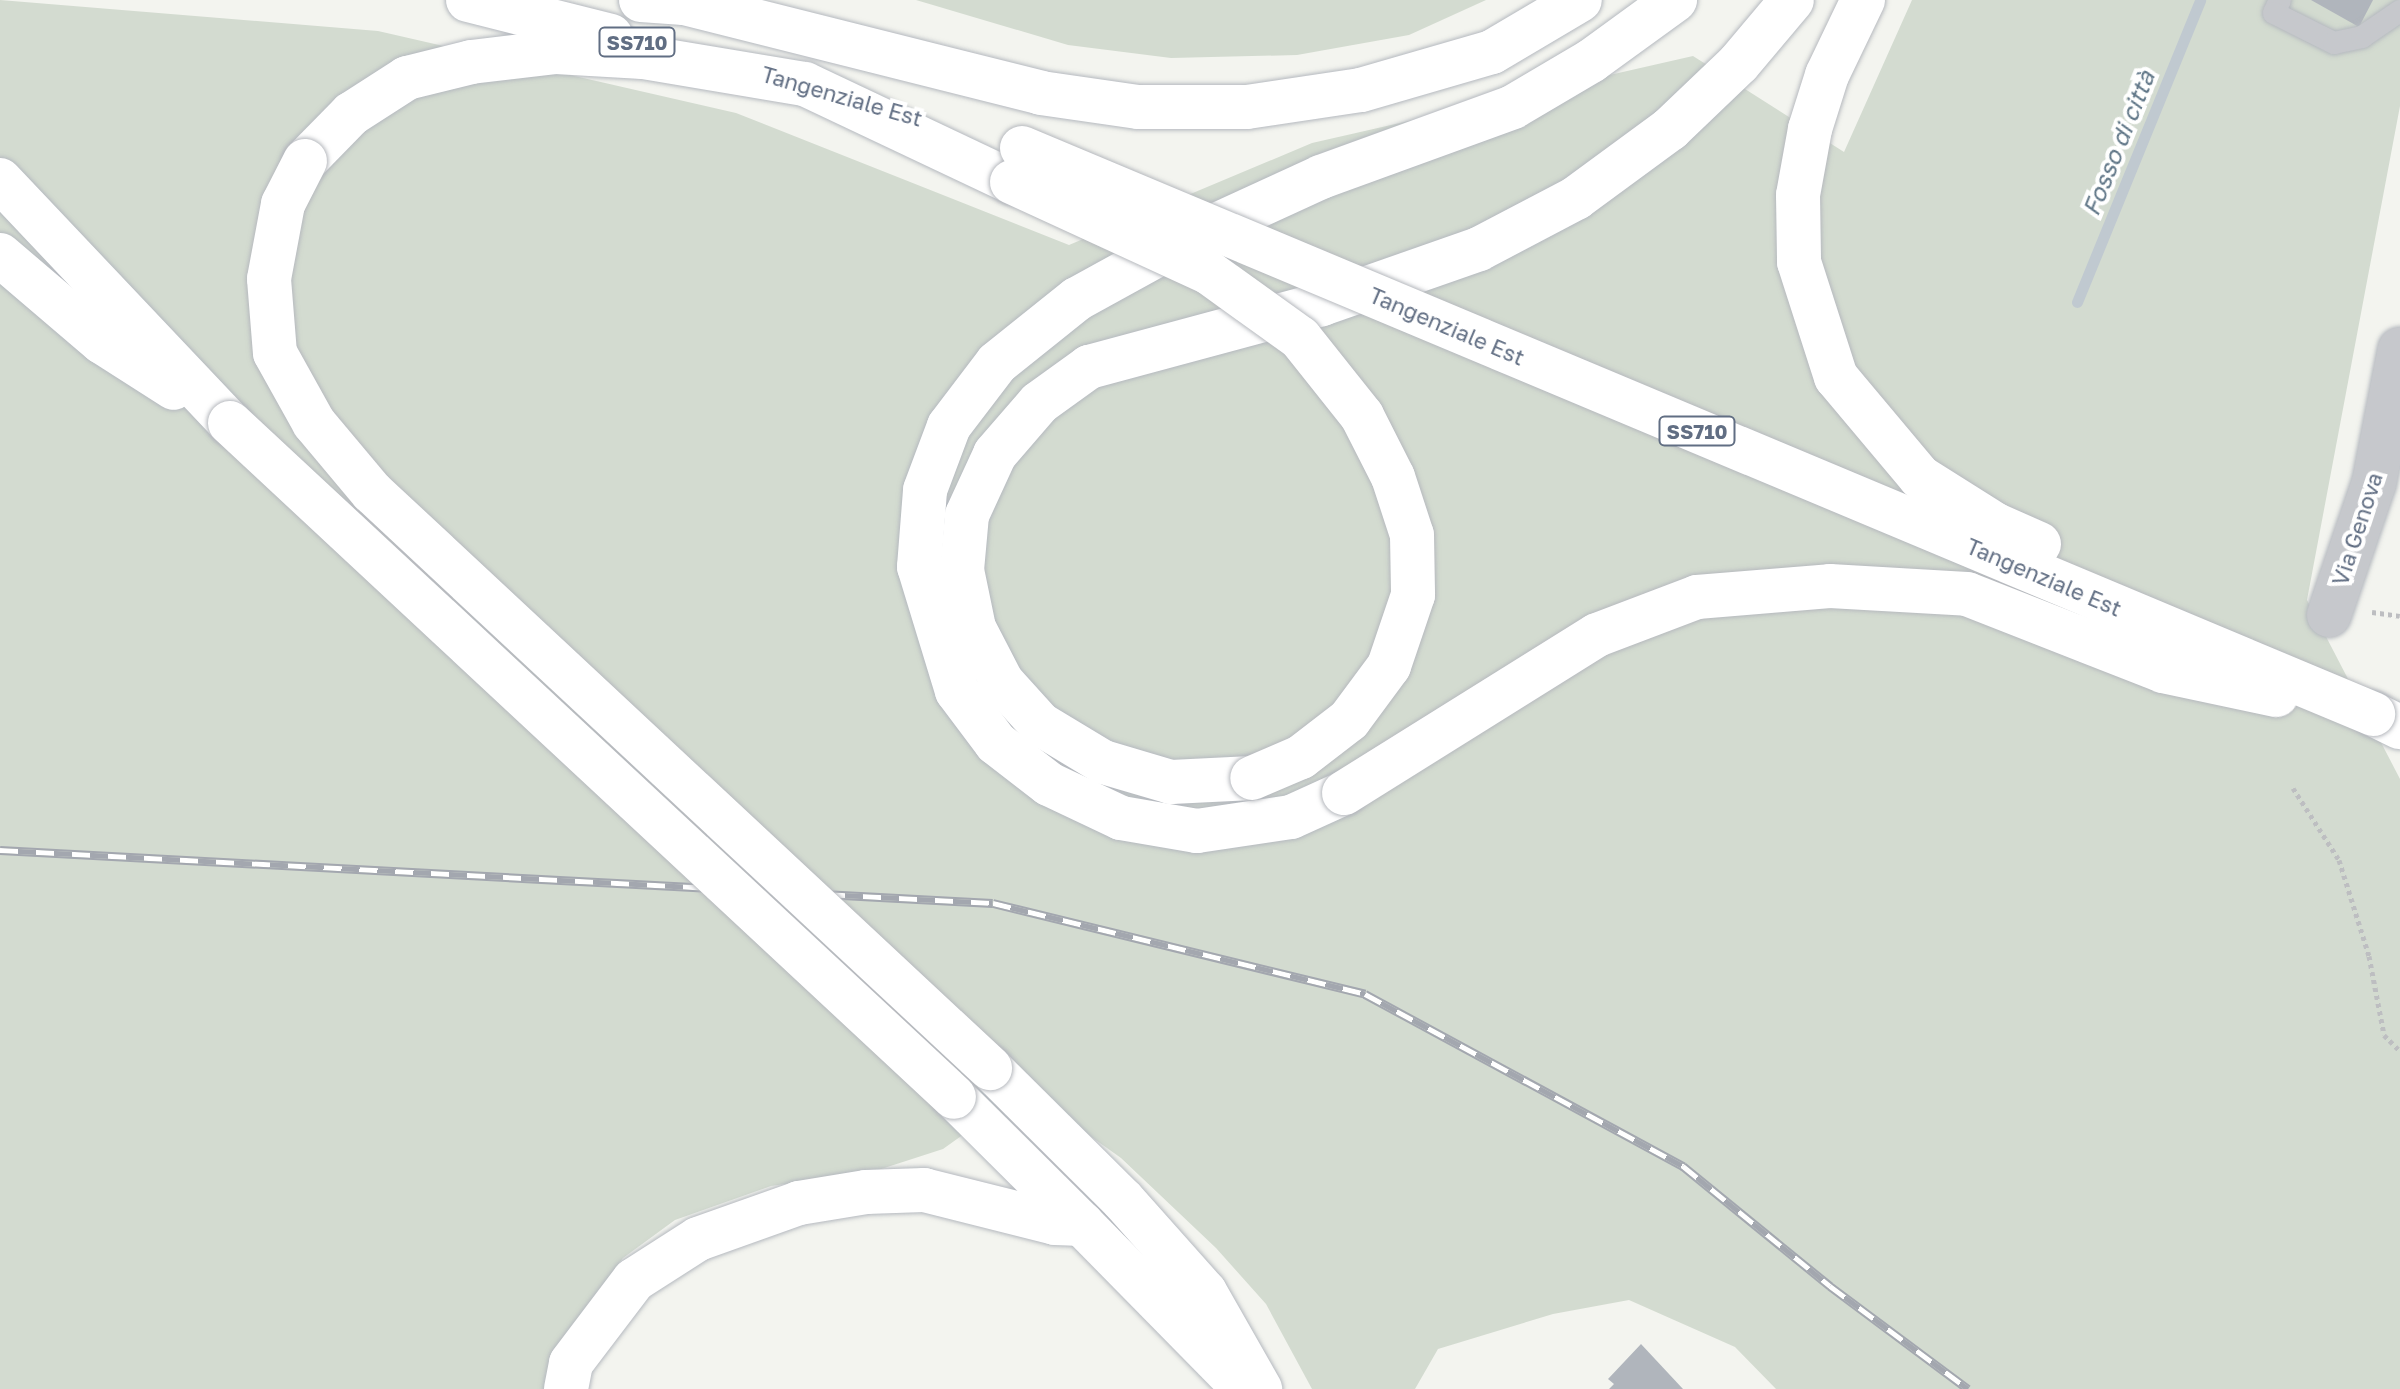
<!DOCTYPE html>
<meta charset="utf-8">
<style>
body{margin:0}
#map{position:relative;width:2400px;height:1389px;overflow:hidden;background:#f3f4ef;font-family:"Golos Text",sans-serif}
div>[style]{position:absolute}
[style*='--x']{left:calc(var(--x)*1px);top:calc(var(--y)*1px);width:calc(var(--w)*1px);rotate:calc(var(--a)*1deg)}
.green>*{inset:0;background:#d3dbd0}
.stream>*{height:11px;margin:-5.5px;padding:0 5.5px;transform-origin:5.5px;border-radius:5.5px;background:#c0c9d0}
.building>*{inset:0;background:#b0b5bc}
.path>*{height:5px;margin-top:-2.5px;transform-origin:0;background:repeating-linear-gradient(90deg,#bdbec1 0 4px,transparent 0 8px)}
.roads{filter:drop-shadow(0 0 2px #b5b9bf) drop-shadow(0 0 2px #b5b9bf)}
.lane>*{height:22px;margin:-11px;padding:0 11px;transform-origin:11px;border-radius:11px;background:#c6c8cc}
.street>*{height:44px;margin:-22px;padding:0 22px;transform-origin:22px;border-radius:22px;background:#c6c8cc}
.secondary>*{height:44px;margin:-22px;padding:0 22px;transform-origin:22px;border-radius:22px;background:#fff}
.primary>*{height:44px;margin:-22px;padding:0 22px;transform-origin:22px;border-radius:22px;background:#fff}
.rail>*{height:9px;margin-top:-4.5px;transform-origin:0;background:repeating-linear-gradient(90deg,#fff 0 18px,#a3a7af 0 36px);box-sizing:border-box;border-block:2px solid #a3a7af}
.bridges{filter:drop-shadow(0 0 2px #b6b9be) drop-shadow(0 0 2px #b6b9be)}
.primary-bridge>*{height:44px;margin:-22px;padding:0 22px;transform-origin:22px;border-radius:22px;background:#fff}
span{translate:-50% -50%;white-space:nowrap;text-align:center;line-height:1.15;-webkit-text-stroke:8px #fff;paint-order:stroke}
.shield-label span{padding:2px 6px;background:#fff;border:2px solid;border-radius:6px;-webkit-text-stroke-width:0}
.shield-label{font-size:20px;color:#616e83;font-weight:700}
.street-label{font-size:22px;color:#616e83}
.water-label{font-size:24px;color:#617788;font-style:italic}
</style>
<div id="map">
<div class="green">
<i style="clip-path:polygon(0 0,378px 31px,736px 113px,1069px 245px,1312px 143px,1693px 56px,1844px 152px,1912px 0,2400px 0,2400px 106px,2307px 600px,2400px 779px,2400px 1389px,1776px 1389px,1735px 1347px,1629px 1300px,1553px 1314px,1438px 1349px,1415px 1389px,1312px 1389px,1266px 1304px,1216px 1248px,1121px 1158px,1062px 1116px,992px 1114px,943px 1149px,875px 1171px,771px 1186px,675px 1220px,623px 1258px,564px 1336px,547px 1389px,0 1389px)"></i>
<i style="clip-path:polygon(916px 0,1486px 0,1409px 35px,1297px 55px,1171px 58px,1068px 45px)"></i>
</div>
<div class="stream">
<i style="--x:2077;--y:302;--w:326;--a:-67.8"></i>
</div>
<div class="building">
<i style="clip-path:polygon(2311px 0,2373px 0,2359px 27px)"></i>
<i style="clip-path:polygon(1641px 1344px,1683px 1389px,1609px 1389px,1614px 1384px,1608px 1379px)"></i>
</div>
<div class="path">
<i style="--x:2372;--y:612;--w:28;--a:8"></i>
<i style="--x:2293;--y:788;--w:85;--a:57.4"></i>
<i style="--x:2339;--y:860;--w:101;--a:72.6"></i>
<i style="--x:2369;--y:956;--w:80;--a:79.2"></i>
<i style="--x:2384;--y:1035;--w:23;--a:45"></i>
</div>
<div class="roads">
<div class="lane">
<i style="--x:2280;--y:0;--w:14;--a:115"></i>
<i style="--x:2274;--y:13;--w:67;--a:26.6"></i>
<i style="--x:2334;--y:43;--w:29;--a:-12"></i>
<i style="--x:2362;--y:37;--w:46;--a:-34.4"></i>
</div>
<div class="street">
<i style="--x:2329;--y:615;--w:139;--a:-71.2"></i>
<i style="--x:2374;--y:483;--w:136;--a:-79"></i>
</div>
<div class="secondary">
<i style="--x:566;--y:1389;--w:26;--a:-79"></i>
<i style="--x:571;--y:1363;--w:104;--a:-52.8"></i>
<i style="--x:634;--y:1280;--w:76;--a:-32.6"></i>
<i style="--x:698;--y:1239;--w:107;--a:-19.6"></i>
<i style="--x:799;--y:1203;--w:68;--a:-9.3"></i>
<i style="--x:866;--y:1192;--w:58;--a:-2"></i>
<i style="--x:924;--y:1190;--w:135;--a:14.1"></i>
<i style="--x:1055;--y:1223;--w:27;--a:2"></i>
<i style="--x:1082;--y:1224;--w:231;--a:45.5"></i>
</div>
<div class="primary">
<i style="--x:468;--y:0;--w:147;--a:14.1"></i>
<i style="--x:641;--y:0;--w:43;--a:4"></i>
<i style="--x:684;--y:3;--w:368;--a:14.1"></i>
<i style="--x:1041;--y:93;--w:98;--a:8.2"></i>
<i style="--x:1138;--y:107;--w:109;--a:0"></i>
<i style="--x:1247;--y:107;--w:115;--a:-8.5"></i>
<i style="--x:1361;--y:90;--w:136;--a:-16.2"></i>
<i style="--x:1492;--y:52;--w:102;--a:-30.6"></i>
<i style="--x:305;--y:161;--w:66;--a:-45.6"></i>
<i style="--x:351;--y:114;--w:67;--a:-32.7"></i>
<i style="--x:407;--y:78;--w:66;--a:-14"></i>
<i style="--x:471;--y:62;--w:86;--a:-6.7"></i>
<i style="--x:556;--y:52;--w:87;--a:3.3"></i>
<i style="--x:643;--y:57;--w:164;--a:9.5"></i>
<i style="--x:805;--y:84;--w:229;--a:25.3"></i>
<i style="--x:0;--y:180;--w:335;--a:46.6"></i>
<i style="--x:0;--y:255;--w:134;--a:40.5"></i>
<i style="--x:102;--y:342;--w:85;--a:32.6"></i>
<i style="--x:2373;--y:714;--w:30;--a:26"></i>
<i style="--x:1252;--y:778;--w:81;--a:177.2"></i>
<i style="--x:1171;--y:782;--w:71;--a:-163.6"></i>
<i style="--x:1103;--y:762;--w:74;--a:-148.9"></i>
<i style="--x:1040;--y:724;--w:57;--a:-132.1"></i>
<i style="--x:1002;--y:682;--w:61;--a:-117.4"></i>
<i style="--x:974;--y:628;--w:59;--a:-101.7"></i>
<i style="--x:962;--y:570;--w:55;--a:-84.8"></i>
<i style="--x:967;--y:515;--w:67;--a:-65.3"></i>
<i style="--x:995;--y:454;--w:67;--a:-49.2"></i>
<i style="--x:1039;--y:403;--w:62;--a:-35.8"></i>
<i style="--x:1089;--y:367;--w:241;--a:-15.1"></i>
<i style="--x:1322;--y:304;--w:166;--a:-19.3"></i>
<i style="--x:1479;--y:249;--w:110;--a:-27.7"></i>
<i style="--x:1576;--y:198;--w:117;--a:-36.3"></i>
<i style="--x:1670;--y:129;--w:95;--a:-43.7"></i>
<i style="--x:1739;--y:63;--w:82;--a:-49.9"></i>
<i style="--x:1344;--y:793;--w:58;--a:155.6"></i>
<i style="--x:1291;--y:817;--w:95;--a:171.5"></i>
<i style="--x:1197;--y:831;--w:77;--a:-170.3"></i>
<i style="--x:1121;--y:818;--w:80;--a:-154.7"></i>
<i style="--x:1049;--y:784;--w:67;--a:-142.3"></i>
<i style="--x:996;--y:743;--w:65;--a:-126.9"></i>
<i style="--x:957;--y:691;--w:130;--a:-107"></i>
<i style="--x:919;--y:567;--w:77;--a:-85.5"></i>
<i style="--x:925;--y:490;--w:68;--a:-69.4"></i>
<i style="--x:949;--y:426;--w:79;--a:-52.7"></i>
<i style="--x:997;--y:363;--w:102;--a:-38.7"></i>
<i style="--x:1077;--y:299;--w:127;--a:-28.8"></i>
<i style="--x:1188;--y:238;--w:146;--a:-24.6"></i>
<i style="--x:1321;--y:177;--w:204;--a:-20"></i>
<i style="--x:1513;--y:107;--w:91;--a:-30.5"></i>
<i style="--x:1591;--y:61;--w:104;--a:-36"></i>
<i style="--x:990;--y:1068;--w:186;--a:44.8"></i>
<i style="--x:1122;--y:1199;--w:125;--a:48.3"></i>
<i style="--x:1205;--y:1292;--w:112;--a:60.4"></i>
<i style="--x:954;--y:1097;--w:180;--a:44.8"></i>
</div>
</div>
<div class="rail">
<i style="--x:0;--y:850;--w:994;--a:3.06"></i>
<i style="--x:993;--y:903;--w:383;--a:13.7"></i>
<i style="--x:1365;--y:994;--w:362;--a:28.4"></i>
<i style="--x:1683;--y:1166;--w:190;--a:39.2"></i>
<i style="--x:1830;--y:1286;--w:172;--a:36.7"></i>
</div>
<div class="bridges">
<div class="primary-bridge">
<i style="--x:1863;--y:0;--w:83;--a:115.6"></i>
<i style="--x:1827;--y:75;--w:57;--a:107.5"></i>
<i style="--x:1810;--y:129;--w:67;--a:100.3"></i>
<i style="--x:1798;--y:195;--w:67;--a:89.1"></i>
<i style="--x:1799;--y:262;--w:121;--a:72.2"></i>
<i style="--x:1836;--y:377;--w:131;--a:50"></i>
<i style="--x:1920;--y:477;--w:90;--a:32.3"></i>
<i style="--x:1996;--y:525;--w:47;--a:23.8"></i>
<i style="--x:1022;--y:148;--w:1465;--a:22.73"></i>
<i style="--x:305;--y:161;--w:48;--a:117.1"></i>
<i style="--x:283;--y:204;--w:76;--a:100.6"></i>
<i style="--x:269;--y:279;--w:74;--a:85.4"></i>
<i style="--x:275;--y:353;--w:80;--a:60.9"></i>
<i style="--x:314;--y:423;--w:90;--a:50"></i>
<i style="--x:372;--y:492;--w:845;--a:42.99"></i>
<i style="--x:1012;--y:182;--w:216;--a:24.7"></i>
<i style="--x:1208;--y:272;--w:113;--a:35.7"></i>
<i style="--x:1300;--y:338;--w:100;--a:51.5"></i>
<i style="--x:1362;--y:416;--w:68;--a:63.1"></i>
<i style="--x:1393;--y:477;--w:61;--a:71.9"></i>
<i style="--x:1412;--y:535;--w:60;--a:89"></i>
<i style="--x:1413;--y:595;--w:75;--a:108.7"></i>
<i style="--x:1389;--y:666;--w:67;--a:126.5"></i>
<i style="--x:1349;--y:720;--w:61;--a:142.4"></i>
<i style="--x:1301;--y:757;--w:53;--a:156.8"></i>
<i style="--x:230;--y:423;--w:989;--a:42.95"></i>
<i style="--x:1344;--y:793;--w:298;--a:-32"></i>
<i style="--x:1597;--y:635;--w:107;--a:-20.8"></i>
<i style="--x:1697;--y:597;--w:133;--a:-4.7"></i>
<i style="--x:1830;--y:586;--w:137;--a:3.3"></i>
<i style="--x:1967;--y:594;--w:211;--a:21.4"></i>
<i style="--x:2163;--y:671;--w:116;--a:12"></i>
</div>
</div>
<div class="shield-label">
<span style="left:637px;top:42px">SS710</span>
<span style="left:1697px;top:431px">SS710</span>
</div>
<div class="street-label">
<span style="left:842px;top:96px;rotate:16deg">Tangenziale Est</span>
<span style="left:1447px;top:326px;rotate:23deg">Tangenziale Est</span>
<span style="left:2357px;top:529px;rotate:-72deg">Via Genova</span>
<span style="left:2044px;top:577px;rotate:23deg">Tangenziale Est</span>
</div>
<div class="water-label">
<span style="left:2118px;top:143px;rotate:-68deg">Fosso di città</span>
</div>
</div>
